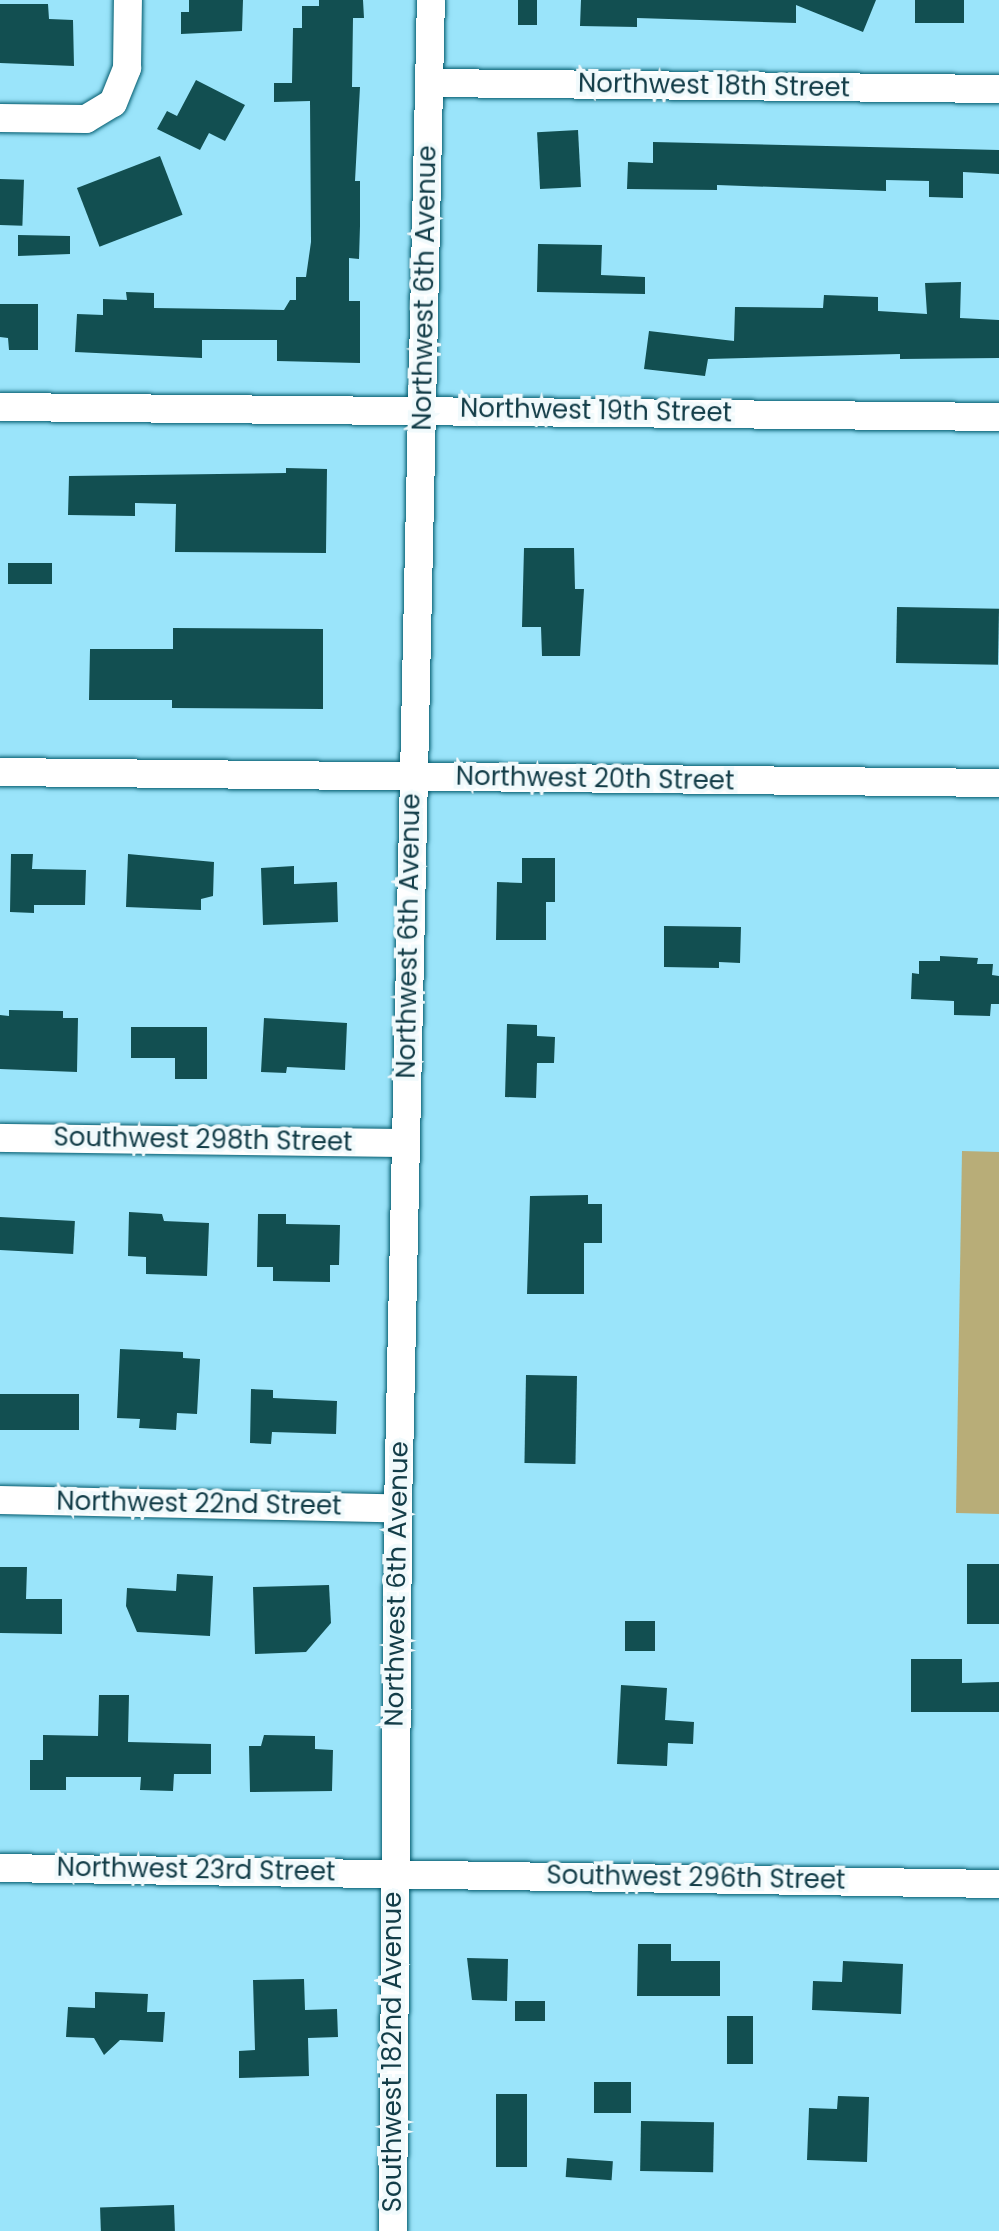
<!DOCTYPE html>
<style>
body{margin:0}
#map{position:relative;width:999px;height:2231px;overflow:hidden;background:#9ae4fa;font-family:Poppins,sans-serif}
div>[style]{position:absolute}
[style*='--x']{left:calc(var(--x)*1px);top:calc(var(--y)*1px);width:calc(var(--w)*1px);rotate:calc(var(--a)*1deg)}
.green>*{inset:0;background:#b8ad78}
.building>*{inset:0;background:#124f51;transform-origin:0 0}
.roads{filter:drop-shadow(0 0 2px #005a6d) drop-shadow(0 0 2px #005a6d)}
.minor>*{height:28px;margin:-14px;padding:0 14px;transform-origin:14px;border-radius:14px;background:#fff}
span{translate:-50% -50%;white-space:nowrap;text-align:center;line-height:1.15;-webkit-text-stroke:8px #f1fafc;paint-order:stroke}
.street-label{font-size:26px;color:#133d48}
</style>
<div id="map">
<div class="green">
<i style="clip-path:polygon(962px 1151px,999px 1152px,999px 1514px,956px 1513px)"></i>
</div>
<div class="building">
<i style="clip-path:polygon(189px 0,243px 0,242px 31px,181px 34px,181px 12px,189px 12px)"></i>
<i style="clip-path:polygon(319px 0,363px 0,364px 18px,353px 18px,352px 87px,360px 87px,355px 181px,360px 181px,360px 226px,359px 259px,349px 258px,349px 301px,360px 301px,360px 363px,277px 361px,277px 340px,202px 340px,202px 358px,75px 352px,77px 314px,103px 315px,103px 299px,127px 300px,126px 292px,154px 293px,154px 308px,284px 310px,290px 300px,296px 300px,296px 277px,306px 277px,311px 242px,310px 101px,274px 102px,274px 83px,292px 83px,293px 28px,302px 28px,302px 6px,319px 6px)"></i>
<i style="left:518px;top:0;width:19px;height:25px"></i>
<i style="clip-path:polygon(581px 0,876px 0,863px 32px,796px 5px,796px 23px,637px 18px,637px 27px,580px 26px)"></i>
<i style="left:915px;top:0;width:49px;height:23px"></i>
<i style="clip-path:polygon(0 4px,48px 4px,49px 19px,73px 20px,74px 66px,0 63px)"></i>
<i style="clip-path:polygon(196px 80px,245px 105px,225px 141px,209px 133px,200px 150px,157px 129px,167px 111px,177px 116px)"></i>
<i style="left:578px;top:130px;width:57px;height:41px;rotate:87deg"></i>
<i style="clip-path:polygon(653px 142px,999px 150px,999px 174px,963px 172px,963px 198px,929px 197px,929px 181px,886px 180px,886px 191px,717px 185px,717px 190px,627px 189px,628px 162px,653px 163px)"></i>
<i style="left:160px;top:156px;width:63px;height:89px;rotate:69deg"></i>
<i style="left:0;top:179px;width:24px;height:46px;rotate:2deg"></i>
<i style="clip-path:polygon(18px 235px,70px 236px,70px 254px,18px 256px)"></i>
<i style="clip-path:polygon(538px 244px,602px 245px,601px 275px,645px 277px,645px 294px,537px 292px)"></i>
<i style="clip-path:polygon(961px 282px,960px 318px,999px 320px,999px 358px,900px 359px,900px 354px,708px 359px,705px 376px,644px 369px,649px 331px,734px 341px,735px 307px,823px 308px,824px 295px,878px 297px,878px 311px,927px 314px,925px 283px)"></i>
<i style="clip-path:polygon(0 304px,38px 304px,38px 350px,9px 350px,8px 338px,0 337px)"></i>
<i style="clip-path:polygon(286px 468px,327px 469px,326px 553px,175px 552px,176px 504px,135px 503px,135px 516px,68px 515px,69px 476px,286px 473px)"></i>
<i style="clip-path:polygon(524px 548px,574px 548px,575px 589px,584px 589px,580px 656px,542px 656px,541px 627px,522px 627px)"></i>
<i style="left:8px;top:563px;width:44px;height:21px"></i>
<i style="left:897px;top:607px;width:102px;height:56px;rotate:1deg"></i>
<i style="clip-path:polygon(173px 628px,323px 629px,323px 709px,172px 708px,172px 700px,89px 700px,90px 649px,173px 649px)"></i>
<i style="clip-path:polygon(11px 854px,33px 854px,32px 869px,86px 870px,85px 905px,34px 905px,34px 913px,10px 912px)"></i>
<i style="clip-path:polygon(128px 854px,214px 862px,213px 896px,201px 899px,201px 910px,126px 907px)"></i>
<i style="clip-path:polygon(522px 858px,555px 858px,555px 902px,546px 902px,546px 940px,496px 940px,497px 882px,522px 883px)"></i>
<i style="clip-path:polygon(294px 866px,294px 884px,337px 882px,338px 922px,263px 925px,261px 868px)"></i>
<i style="clip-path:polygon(664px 926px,741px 927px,740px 963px,719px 962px,719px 968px,664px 967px)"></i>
<i style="clip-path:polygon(940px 956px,978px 958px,977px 964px,993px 964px,992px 975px,999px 976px,999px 1004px,991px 1004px,990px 1016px,954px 1015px,954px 1001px,911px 999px,912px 973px,919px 974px,919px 961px,940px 961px)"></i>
<i style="clip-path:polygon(9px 1010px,63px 1011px,63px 1018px,78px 1018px,77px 1072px,0 1069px,0 1015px,9px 1016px)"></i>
<i style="clip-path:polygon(264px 1018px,347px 1023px,345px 1070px,287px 1067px,286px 1073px,261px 1072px)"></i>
<i style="clip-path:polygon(507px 1024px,537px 1025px,537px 1036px,555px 1037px,554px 1063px,537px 1063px,536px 1098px,505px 1097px)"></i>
<i style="clip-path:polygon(131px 1027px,207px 1027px,207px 1079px,175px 1079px,175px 1058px,131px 1058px)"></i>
<i style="clip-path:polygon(588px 1195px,588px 1204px,602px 1204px,602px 1243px,584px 1243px,584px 1294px,527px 1294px,530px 1196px)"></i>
<i style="clip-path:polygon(129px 1212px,162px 1214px,164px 1221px,209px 1223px,207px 1276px,146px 1274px,146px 1257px,128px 1256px)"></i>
<i style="clip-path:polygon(258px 1214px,286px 1214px,286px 1224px,340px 1225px,339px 1265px,330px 1265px,330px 1282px,273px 1281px,273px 1267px,257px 1267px)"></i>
<i style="left:0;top:1217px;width:75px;height:33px;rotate:3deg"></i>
<i style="clip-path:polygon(120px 1349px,183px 1352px,183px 1358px,200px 1359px,197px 1414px,177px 1413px,176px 1430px,139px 1428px,140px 1419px,117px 1418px)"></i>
<i style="left:526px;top:1375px;width:51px;height:88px;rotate:1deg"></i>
<i style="clip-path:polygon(251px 1389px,273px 1390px,273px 1398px,337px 1401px,336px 1434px,272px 1432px,271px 1444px,250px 1443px)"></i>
<i style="left:0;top:1394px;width:79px;height:36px"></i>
<i style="left:967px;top:1564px;width:32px;height:60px"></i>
<i style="clip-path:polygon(0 1567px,27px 1567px,26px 1599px,62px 1599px,62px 1634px,0 1633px)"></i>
<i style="clip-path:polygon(177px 1574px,213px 1576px,210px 1636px,137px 1632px,126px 1606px,127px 1588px,176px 1591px)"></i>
<i style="clip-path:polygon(329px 1585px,331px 1623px,306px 1652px,255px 1654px,253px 1587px)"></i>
<i style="left:625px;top:1621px;width:30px;height:30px"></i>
<i style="clip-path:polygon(911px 1659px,962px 1659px,962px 1683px,999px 1682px,999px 1712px,911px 1712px)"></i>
<i style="clip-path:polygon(621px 1685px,667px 1688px,665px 1720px,694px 1722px,693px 1744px,668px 1743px,667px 1766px,617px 1764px)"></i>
<i style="clip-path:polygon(99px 1695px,129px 1695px,128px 1742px,211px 1744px,211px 1774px,174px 1774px,173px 1791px,140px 1790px,141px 1777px,66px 1777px,66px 1790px,30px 1790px,30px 1760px,43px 1760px,43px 1735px,98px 1736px)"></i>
<i style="clip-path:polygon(264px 1735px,315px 1736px,315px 1749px,333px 1750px,332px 1791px,250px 1792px,249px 1746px,261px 1746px)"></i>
<i style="clip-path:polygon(638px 1944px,671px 1944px,671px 1961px,720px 1961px,720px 1996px,637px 1996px)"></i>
<i style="clip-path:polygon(467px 1958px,508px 1959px,507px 2001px,472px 2000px)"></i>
<i style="clip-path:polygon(843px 1961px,903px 1964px,901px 2014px,812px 2010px,813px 1981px,842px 1982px)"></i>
<i style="clip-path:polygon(304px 1979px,305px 2010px,337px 2009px,338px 2037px,308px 2038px,309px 2076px,239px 2078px,239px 2051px,255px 2050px,253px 1980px)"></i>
<i style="clip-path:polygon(95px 1992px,148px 1994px,147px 2012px,165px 2012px,163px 2042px,120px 2040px,104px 2055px,94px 2038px,66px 2037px,68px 2007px,95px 2008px)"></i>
<i style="left:515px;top:2001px;width:30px;height:20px"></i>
<i style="left:727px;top:2016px;width:26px;height:48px"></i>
<i style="left:631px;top:2082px;width:31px;height:37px;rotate:90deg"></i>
<i style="left:496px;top:2094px;width:31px;height:73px"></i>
<i style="clip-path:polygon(838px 2096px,869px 2097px,867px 2162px,807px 2160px,809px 2108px,837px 2109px)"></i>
<i style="left:641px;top:2121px;width:73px;height:50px;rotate:1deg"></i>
<i style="left:567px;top:2158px;width:46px;height:19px;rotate:4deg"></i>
<i style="left:174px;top:2205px;width:26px;height:74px;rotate:88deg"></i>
</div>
<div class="roads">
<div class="minor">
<i style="--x:430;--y:83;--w:569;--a:0.6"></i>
<i style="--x:0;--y:118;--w:86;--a:0.7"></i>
<i style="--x:86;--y:119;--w:31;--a:-31"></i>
<i style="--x:113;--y:103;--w:38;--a:-68"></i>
<i style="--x:127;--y:68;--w:68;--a:-89.2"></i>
<i style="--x:0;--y:407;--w:999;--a:0.57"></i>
<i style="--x:0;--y:772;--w:999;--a:0.63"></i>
<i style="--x:0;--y:1138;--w:406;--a:0.7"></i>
<i style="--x:0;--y:1500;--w:398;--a:1.2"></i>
<i style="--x:0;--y:1868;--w:999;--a:0.92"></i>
<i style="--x:393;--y:2231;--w:723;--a:-89.6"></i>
<i style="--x:398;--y:1508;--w:1508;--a:-88.75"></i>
</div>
</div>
<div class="street-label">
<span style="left:714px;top:86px;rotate:1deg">Northwest 18th Street</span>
<span style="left:425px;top:288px;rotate:-89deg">Northwest 6th Avenue</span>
<span style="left:596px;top:411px;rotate:1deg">Northwest 19th Street</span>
<span style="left:595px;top:779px;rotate:1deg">Northwest 20th Street</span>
<span style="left:409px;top:936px;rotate:-89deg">Northwest 6th Avenue</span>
<span style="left:203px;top:1140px;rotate:1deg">Southwest 298th Street</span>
<span style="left:199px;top:1504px;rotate:1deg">Northwest 22nd Street</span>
<span style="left:397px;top:1584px;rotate:-89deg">Northwest 6th Avenue</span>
<span style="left:196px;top:1870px;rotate:1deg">Northwest 23rd Street</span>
<span style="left:696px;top:1878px;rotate:1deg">Southwest 296th Street</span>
<span style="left:393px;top:2052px;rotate:-90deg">Southwest 182nd Avenue</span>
</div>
</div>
